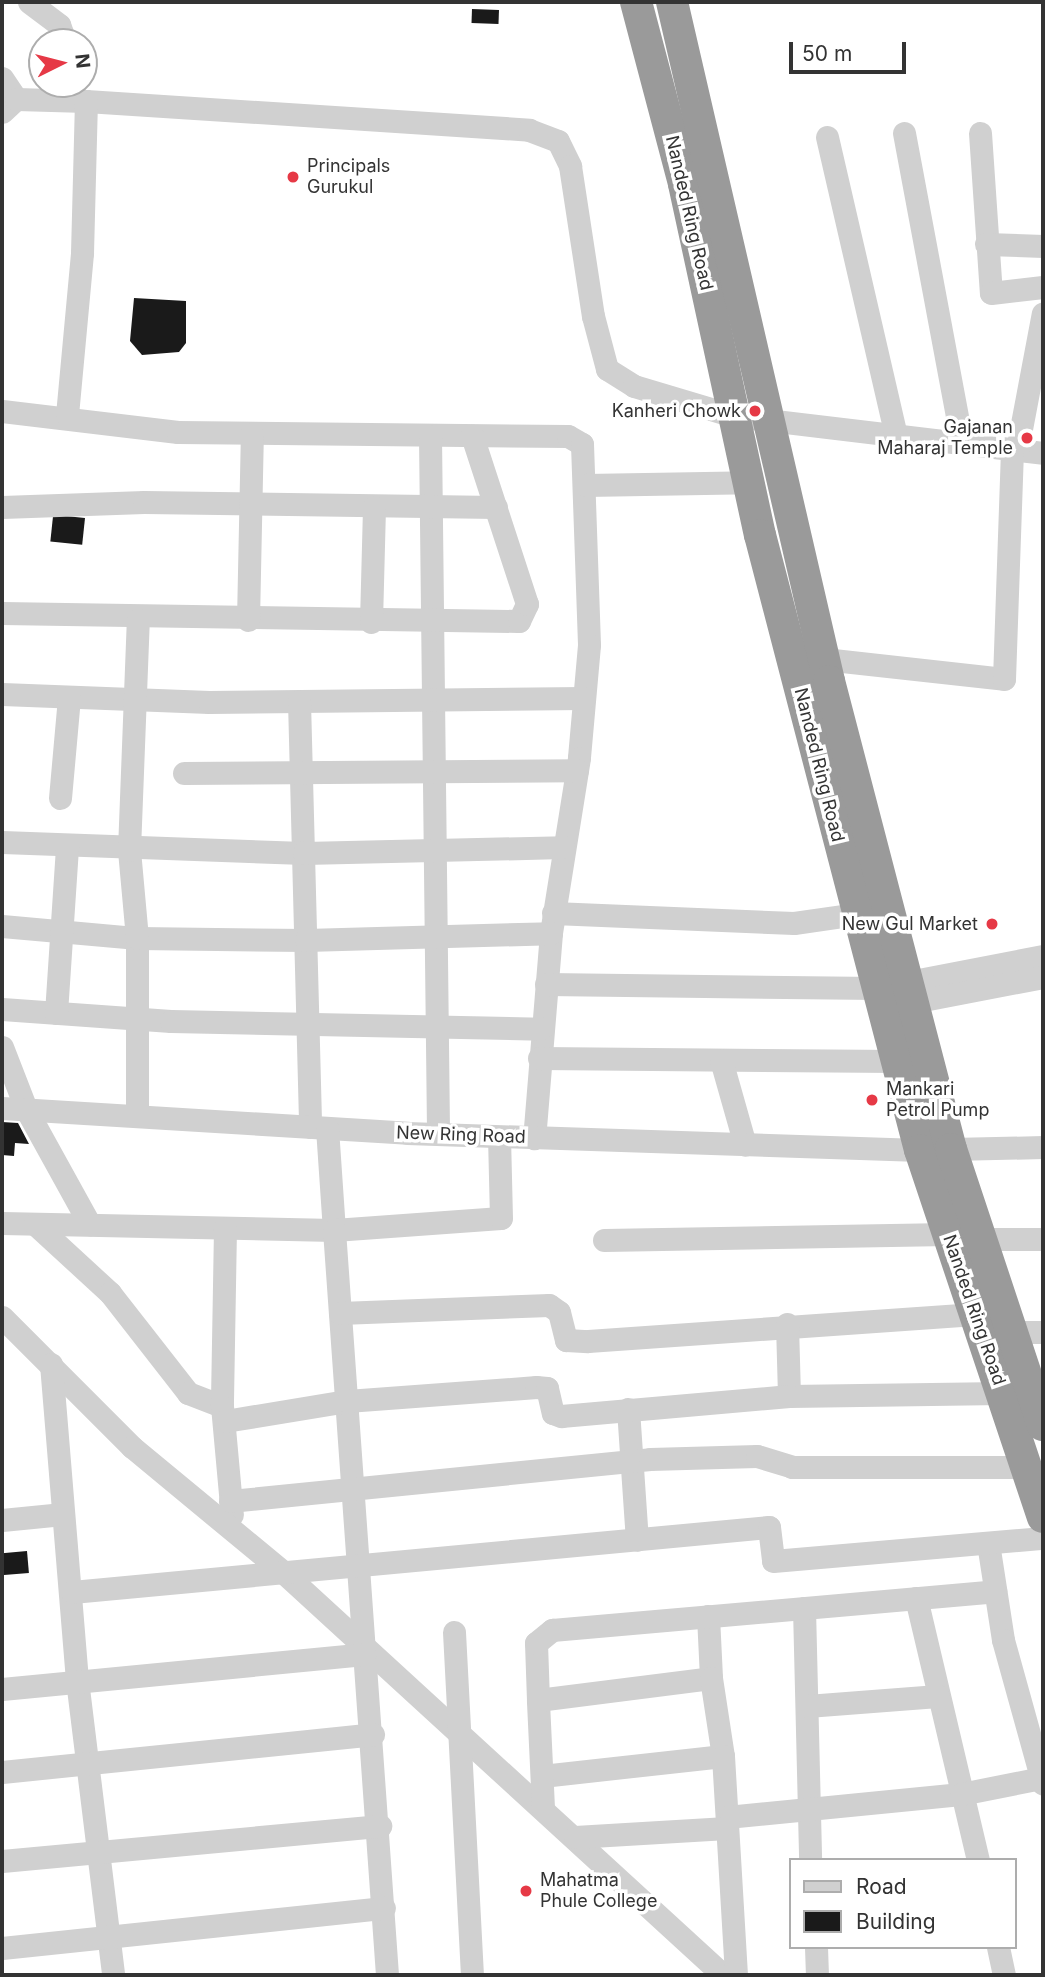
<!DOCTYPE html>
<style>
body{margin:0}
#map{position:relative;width:1045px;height:1977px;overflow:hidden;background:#fff;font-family:Inter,sans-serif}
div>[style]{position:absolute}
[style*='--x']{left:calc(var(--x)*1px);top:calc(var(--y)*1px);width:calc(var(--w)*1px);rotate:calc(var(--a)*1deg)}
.building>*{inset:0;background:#1a1a1a;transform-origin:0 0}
.minor>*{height:23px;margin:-11.5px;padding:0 11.5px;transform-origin:11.5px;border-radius:11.5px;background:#d0d0d0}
.highway>*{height:32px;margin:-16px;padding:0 16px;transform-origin:16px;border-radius:16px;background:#9a9a9a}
.dots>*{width:19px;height:19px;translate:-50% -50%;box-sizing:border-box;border:4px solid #fff;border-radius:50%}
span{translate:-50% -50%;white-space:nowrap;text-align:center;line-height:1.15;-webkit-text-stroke:7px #fff;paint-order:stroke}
.poi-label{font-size:18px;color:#333}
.left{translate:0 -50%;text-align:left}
.right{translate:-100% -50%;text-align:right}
.street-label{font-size:18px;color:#333}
.frame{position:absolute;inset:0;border:4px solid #333;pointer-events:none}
.legend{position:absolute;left:789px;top:1858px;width:228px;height:91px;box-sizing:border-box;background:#fff;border:2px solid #adadad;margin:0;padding:9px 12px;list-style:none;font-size:21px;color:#333}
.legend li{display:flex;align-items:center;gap:14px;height:35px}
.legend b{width:35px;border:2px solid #adadad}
.north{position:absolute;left:28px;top:28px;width:70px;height:70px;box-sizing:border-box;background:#fff;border:2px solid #adadad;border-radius:50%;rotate:84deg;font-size:19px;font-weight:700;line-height:28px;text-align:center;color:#333}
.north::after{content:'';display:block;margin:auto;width:24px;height:32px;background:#e63946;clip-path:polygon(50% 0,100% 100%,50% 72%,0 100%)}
.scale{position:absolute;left:789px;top:42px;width:117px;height:32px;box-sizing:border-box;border:4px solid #333;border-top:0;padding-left:9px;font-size:21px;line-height:24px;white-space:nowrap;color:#333;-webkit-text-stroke:5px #fff;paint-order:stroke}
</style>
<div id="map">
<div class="building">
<i style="left:472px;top:9px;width:27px;height:14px;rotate:2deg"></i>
<i style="clip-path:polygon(134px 298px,186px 301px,186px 343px,179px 352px,142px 355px,130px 341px)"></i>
<i style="left:85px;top:518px;width:27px;height:32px;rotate:96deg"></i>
<i style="clip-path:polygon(2px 1122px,18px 1123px,29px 1144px,15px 1143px,14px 1156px,2px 1155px)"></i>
<i style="left:27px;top:1551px;width:22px;height:25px;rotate:85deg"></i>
</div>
<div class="minor">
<i style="--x:29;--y:2;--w:38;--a:37"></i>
<i style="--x:59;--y:25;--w:18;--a:68"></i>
<i style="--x:2;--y:78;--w:25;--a:56"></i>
<i style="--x:2;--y:112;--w:19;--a:-43"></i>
<i style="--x:16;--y:99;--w:70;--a:1.6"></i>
<i style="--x:86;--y:101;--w:444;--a:3.7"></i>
<i style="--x:529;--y:130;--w:31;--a:21"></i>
<i style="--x:558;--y:141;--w:28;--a:64"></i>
<i style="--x:570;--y:166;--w:152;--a:81.3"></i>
<i style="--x:593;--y:316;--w:55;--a:75.2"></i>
<i style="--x:607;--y:369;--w:32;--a:32"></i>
<i style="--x:634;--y:386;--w:104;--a:16.7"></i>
<i style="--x:734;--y:416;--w:311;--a:6.8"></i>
<i style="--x:904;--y:133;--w:315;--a:79.4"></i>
<i style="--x:980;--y:133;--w:160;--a:86.1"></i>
<i style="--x:991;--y:293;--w:52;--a:-6.6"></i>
<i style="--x:827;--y:137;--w:306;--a:77"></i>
<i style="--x:986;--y:244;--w:57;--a:2"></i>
<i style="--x:2;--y:411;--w:177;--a:6.8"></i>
<i style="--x:178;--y:432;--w:390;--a:0.6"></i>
<i style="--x:568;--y:436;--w:16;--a:30"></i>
<i style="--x:582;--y:444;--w:201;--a:88"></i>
<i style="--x:589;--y:645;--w:113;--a:95.1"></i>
<i style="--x:579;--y:758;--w:177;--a:99.1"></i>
<i style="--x:551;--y:933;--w:206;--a:94.7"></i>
<i style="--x:67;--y:415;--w:163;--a:-84.7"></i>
<i style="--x:82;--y:253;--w:152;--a:-88.5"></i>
<i style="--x:430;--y:436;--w:698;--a:89.34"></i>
<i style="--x:1017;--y:450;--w:139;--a:-79.3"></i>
<i style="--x:585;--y:485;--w:164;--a:-1"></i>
<i style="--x:2;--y:507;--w:142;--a:-2"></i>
<i style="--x:144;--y:502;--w:352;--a:0.8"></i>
<i style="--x:2;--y:613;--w:517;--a:0.89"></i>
<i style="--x:519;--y:621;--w:19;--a:-65"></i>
<i style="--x:527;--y:604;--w:177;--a:-108.1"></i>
<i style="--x:248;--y:620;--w:186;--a:-88.8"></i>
<i style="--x:371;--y:622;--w:115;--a:-88.5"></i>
<i style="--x:824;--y:659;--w:181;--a:6.3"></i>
<i style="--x:1004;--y:679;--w:230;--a:-88"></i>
<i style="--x:2;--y:694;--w:207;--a:2.2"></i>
<i style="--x:209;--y:702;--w:375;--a:-0.6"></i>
<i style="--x:299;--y:701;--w:426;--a:88.5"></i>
<i style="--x:184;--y:773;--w:393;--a:-0.4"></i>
<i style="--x:60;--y:798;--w:101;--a:-84.9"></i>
<i style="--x:2;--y:842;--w:302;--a:2.1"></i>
<i style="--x:304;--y:853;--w:259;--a:-1.3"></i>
<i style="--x:553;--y:913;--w:241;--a:2.4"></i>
<i style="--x:794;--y:923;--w:64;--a:-8.1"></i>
<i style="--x:2;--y:926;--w:136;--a:5.1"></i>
<i style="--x:137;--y:938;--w:169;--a:0.7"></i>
<i style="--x:306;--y:940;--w:245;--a:-1.6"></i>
<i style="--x:908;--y:982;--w:137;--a:-10.9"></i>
<i style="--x:546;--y:984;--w:331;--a:0.7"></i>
<i style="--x:913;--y:1002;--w:132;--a:-10.9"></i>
<i style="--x:2;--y:1009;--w:169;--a:4.1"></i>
<i style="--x:171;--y:1021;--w:370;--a:1.2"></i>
<i style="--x:56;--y:1013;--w:167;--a:-86.2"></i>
<i style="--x:2;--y:1047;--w:66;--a:68.8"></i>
<i style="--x:26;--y:1109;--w:132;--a:61.1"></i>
<i style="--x:539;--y:1058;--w:358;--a:0.5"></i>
<i style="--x:721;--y:1060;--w:88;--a:74.2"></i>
<i style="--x:2;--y:1108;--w:406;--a:3.5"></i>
<i style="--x:407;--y:1133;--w:513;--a:1.9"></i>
<i style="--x:137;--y:1116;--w:178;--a:-90"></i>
<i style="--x:137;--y:938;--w:88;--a:-95.2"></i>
<i style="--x:129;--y:850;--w:231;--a:-87.8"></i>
<i style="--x:327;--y:1128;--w:102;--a:86.1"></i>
<i style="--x:334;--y:1230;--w:167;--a:-4.1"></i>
<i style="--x:501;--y:1218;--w:81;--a:-91.4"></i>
<i style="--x:951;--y:1149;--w:92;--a:-1.2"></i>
<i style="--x:2;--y:1223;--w:332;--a:1.2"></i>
<i style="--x:334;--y:1230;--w:747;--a:85.93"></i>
<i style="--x:35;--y:1224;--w:102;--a:42.6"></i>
<i style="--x:110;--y:1293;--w:127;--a:52"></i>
<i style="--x:188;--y:1393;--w:36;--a:21"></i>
<i style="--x:225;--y:1228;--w:178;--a:91"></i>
<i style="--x:222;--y:1406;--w:109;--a:84.8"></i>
<i style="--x:981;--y:1239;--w:62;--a:0"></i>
<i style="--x:604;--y:1240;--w:344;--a:-1"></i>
<i style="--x:340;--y:1313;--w:209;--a:-2.2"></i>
<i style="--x:549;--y:1305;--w:12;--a:35"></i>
<i style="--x:559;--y:1312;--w:29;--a:76"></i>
<i style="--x:566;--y:1340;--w:22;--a:3"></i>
<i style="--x:588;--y:1341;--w:388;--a:-4"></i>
<i style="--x:2;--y:1317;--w:184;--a:45"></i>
<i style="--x:132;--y:1447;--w:196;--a:39.6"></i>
<i style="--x:283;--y:1572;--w:597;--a:42.49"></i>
<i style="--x:787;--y:1324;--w:72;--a:88.4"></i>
<i style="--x:789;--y:1396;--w:213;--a:-0.8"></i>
<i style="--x:1012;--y:1332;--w:31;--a:0"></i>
<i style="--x:51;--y:1364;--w:317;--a:85.3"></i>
<i style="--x:77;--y:1680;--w:297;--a:83"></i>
<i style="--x:628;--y:1409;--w:131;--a:86.1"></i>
<i style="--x:225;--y:1421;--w:124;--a:-9.3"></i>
<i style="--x:347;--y:1401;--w:190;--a:-4.2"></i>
<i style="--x:536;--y:1387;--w:11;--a:5"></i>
<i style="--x:547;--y:1388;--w:26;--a:77"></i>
<i style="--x:553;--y:1413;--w:9;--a:21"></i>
<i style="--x:561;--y:1416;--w:229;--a:-5"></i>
<i style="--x:230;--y:1501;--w:422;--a:-5.7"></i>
<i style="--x:650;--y:1459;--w:107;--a:-1.6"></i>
<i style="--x:757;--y:1456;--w:37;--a:17"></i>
<i style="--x:792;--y:1467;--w:234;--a:0"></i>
<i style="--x:2;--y:1520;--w:61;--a:-5.6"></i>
<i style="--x:988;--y:1543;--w:98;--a:81.2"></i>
<i style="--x:1003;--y:1640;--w:149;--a:74.5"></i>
<i style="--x:72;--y:1592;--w:700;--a:-5.33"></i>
<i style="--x:769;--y:1527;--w:34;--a:83"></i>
<i style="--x:773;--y:1561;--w:271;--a:-4.9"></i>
<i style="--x:916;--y:1598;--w:269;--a:76.7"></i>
<i style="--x:804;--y:1608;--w:252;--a:88.6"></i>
<i style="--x:708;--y:1616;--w:62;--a:87.2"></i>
<i style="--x:454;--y:1632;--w:343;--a:87"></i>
<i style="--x:2;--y:1689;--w:364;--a:-5.5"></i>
<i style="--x:538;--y:1700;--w:57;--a:-92"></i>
<i style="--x:536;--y:1643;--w:21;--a:-39"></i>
<i style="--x:552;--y:1630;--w:445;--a:-5"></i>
<i style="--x:807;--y:1706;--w:131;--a:-4.4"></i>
<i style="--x:2;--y:1772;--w:373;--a:-5.8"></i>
<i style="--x:542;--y:1776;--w:182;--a:-6.3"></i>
<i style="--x:543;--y:1808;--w:108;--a:-92.7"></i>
<i style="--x:538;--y:1700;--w:174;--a:-7.2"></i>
<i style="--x:711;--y:1678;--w:79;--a:81.3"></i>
<i style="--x:723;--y:1756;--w:219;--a:86.6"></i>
<i style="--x:727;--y:1817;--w:235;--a:-5.6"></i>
<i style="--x:961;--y:1794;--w:82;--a:-11.3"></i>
<i style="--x:575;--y:1837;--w:152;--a:-3.4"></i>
<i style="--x:2;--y:1861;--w:380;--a:-5.3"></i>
<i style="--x:816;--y:1947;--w:28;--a:88"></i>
<i style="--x:998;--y:1947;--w:29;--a:78"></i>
<i style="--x:2;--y:1948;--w:384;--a:-6"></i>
</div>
<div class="highway">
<i style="--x:636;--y:2;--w:188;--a:75.2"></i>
<i style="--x:684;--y:184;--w:359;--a:77.8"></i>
<i style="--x:760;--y:535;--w:635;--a:75.42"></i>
<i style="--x:920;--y:1150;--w:387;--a:71.5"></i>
<i style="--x:672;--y:2;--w:697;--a:76.98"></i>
<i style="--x:829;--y:681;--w:484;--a:75.4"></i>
<i style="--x:951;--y:1149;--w:291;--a:71.6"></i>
</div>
<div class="dots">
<i style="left:293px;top:177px;background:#e63946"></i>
<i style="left:755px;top:411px;background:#e63946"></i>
<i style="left:1027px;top:438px;background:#e63946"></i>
<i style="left:992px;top:924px;background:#e63946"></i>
<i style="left:872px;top:1100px;background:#e63946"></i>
<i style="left:526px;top:1891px;background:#e63946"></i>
</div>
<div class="poi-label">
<span class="left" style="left:307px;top:177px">Principals<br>Gurukul</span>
<span class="right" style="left:741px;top:411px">Kanheri Chowk</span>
<span class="right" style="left:1013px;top:438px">Gajanan<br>Maharaj Temple</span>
<span class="right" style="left:978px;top:924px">New Gul Market</span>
<span class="left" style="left:886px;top:1100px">Mankari<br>Petrol Pump</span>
<span class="left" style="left:540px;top:1891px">Mahatma<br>Phule College</span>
</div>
<div class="street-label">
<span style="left:689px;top:213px;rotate:77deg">Nanded Ring Road</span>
<span style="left:819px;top:765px;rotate:76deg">Nanded Ring Road</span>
<span style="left:461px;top:1135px;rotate:2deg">New Ring Road</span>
<span style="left:974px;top:1310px;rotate:71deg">Nanded Ring Road</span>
</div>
<div class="frame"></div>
<ul class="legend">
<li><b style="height:9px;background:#d0d0d0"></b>Road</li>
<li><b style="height:19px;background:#1a1a1a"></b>Building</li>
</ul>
<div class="north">N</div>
<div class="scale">50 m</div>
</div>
